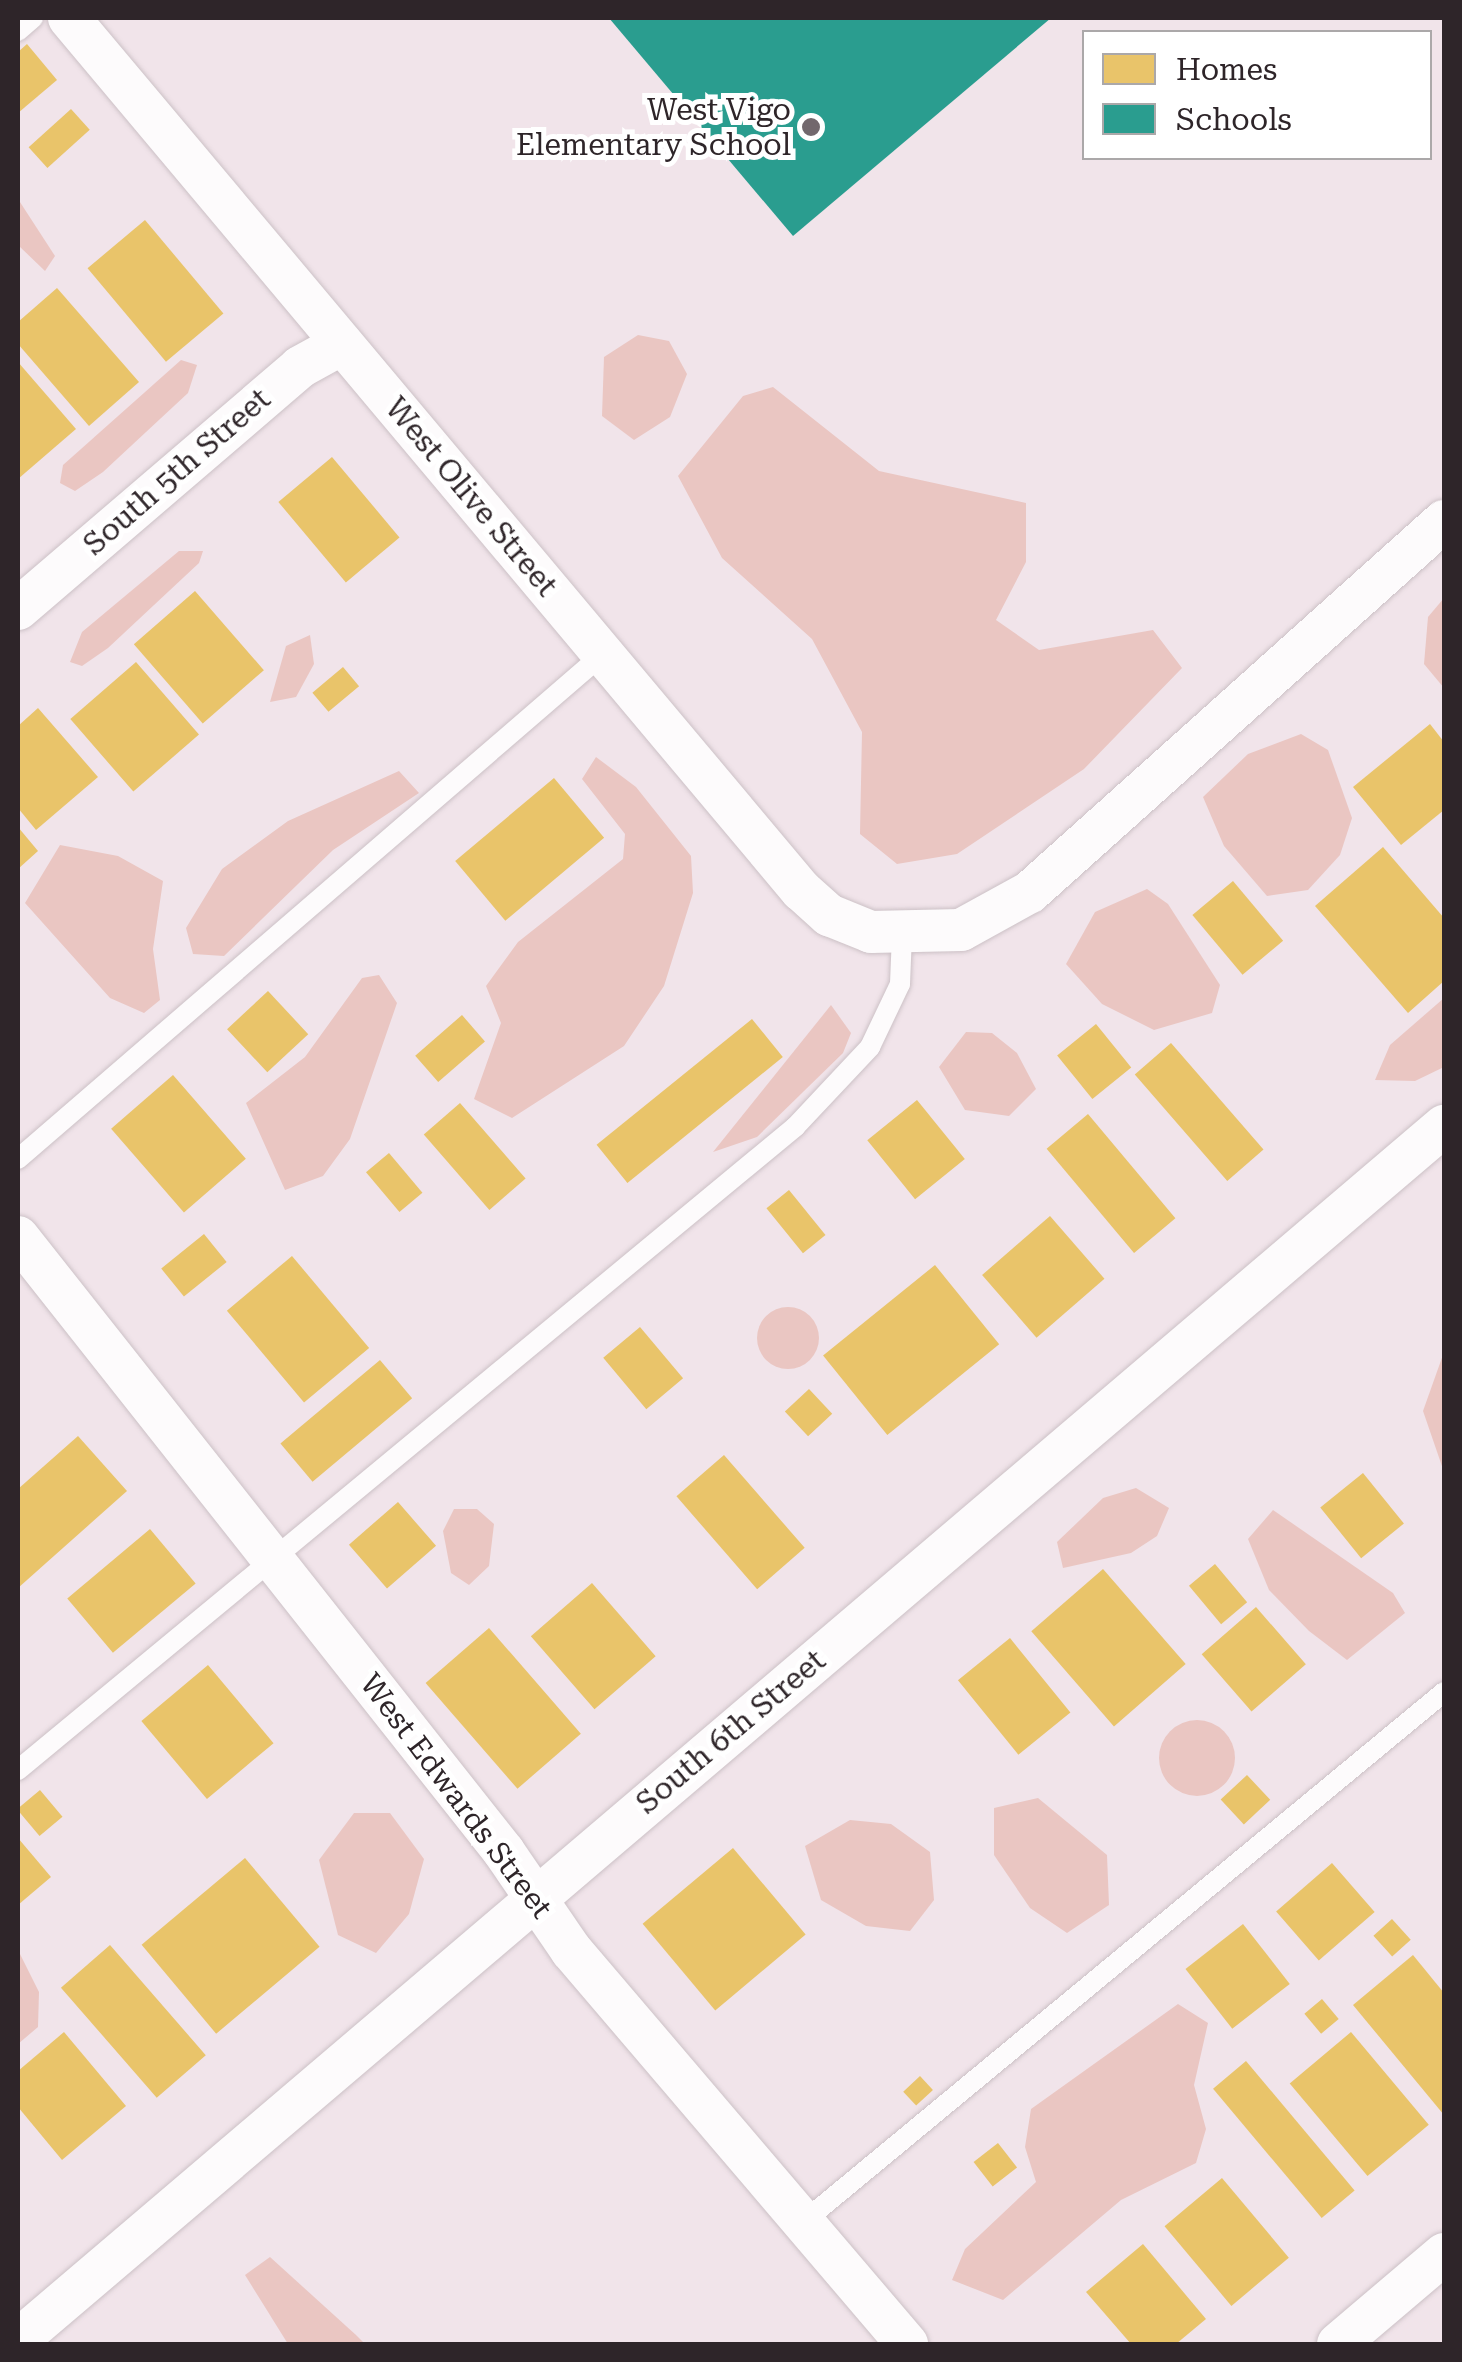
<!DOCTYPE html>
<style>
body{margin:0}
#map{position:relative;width:1462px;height:2362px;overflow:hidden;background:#f1e4ea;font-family:"Roboto Serif",serif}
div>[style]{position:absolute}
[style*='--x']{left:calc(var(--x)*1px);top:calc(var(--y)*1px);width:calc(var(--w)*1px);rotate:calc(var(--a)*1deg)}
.green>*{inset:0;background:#eac6c2}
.round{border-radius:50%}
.homes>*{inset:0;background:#e9c46a;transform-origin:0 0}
.schools>*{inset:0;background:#2a9d8f}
.roads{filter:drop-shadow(0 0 2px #ccc1c6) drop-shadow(0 0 2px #ccc1c6)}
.lane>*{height:20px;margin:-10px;padding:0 10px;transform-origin:10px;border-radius:10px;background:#fdfbfc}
.street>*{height:42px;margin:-21px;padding:0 21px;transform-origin:21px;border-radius:21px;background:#fdfbfc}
.dots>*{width:28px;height:28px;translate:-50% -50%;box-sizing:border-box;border:5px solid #fff;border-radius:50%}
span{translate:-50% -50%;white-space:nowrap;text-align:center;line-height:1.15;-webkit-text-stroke:10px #fff;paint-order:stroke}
.poi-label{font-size:30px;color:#2e2529}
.right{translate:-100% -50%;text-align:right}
.street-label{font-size:30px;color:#2e2529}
.frame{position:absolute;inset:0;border:20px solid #2e2529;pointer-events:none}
.legend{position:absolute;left:1082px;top:30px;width:350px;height:130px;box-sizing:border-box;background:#fff;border:2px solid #aba8a9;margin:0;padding:12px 18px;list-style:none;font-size:30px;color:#2e2529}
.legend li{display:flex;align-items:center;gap:20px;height:50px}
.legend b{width:50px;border:2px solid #aba8a9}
</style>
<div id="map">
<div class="green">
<i style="clip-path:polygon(18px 199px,55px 256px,45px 271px,18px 245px)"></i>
<i style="clip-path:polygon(638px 335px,669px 341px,687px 374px,670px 417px,634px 440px,602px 416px,604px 357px)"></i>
<i style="clip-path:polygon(181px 360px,197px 365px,188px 393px,103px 472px,75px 491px,60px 483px,63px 465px)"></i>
<i style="clip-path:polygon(773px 387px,879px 471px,1026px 503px,1026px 562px,996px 620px,1039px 650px,1153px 630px,1182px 668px,1084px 769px,957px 854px,897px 864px,860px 834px,862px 732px,812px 639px,722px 558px,678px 476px,743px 396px)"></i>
<i style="clip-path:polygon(179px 551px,203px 551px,199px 563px,108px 648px,82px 666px,70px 662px,82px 632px)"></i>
<i style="clip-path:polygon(1444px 598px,1444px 688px,1424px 664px,1428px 617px)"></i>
<i style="clip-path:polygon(310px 635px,314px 664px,296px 697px,270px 702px,286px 646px)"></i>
<i style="clip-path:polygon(1301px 734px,1328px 750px,1352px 818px,1340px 855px,1308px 890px,1267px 896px,1224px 846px,1203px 797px,1248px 754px)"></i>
<i style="clip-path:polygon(596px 757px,636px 787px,691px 856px,693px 893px,664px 986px,624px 1046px,512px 1118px,474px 1099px,501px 1023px,486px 986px,518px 942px,623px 859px,625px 834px,582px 779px)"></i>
<i style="clip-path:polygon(399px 771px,419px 793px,333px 850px,224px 956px,193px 954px,186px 928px,222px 869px,288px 821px)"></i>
<i style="clip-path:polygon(60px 845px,118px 856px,163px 881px,153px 949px,160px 1000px,144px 1013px,110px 998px,25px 903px)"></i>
<i style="clip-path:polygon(1147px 889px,1168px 904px,1220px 985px,1212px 1013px,1154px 1030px,1102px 1004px,1066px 964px,1095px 912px)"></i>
<i style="clip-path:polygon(379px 975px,397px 1003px,350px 1139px,323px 1176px,285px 1190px,246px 1103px,305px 1057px,362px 978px)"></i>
<i style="clip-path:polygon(1444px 998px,1444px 1067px,1415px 1081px,1375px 1080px,1390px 1045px)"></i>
<i style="clip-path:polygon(831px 1005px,851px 1033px,843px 1053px,757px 1137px,713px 1152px)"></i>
<i style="clip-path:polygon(966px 1032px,992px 1033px,1017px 1053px,1036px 1089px,1009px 1116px,965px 1110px,939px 1067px)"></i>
<i class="round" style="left:757px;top:1307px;width:62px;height:62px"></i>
<i style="clip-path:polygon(1444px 1352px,1444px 1472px,1423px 1411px)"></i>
<i style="clip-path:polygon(1136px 1488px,1169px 1508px,1157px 1536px,1131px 1553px,1063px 1568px,1057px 1542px,1103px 1498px)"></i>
<i style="clip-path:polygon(454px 1509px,477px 1509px,494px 1524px,489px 1566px,469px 1585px,451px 1573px,443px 1531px)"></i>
<i style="clip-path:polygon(1273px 1510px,1393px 1593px,1405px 1613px,1347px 1660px,1309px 1631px,1269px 1590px,1248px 1539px)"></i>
<i class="round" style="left:1159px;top:1720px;width:76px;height:76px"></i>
<i style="clip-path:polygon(1038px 1798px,1107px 1855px,1109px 1905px,1067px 1933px,1030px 1908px,994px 1855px,994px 1808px)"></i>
<i style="clip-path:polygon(354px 1813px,390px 1813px,424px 1859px,409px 1914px,376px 1953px,338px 1935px,319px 1860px)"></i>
<i style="clip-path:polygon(850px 1820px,891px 1824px,930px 1852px,934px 1900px,910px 1931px,866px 1926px,821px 1900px,805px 1846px)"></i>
<i style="clip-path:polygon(18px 1950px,39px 1992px,38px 2027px,18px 2044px)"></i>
<i style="clip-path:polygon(1178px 2004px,1208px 2023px,1194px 2085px,1206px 2129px,1196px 2163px,1121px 2200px,1003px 2300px,952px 2280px,965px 2249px,1036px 2182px,1025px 2147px,1031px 2109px)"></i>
<i style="clip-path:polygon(270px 2257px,356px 2335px,365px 2344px,288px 2344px,245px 2275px)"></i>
</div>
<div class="homes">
<i style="clip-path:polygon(27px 44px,57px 80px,18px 113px,18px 52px)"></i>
<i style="left:71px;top:109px;width:28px;height:57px;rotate:48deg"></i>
<i style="left:145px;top:220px;width:122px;height:75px;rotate:50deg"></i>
<i style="clip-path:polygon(57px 288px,139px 382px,89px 426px,18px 344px,18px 322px)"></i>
<i style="clip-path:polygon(18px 362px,76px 429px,18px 479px)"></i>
<i style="left:332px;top:457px;width:105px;height:70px;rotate:50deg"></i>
<i style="left:195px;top:591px;width:105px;height:81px;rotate:49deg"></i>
<i style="left:136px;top:662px;width:96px;height:87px;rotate:49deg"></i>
<i style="left:343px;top:667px;width:25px;height:40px;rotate:50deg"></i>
<i style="clip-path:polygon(38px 708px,98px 777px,36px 830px,18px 808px,18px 726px)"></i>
<i style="clip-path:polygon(1430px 724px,1444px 742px,1444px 810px,1401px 845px,1353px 787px)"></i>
<i style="left:554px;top:778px;width:78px;height:129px;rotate:50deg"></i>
<i style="clip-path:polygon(18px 827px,38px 851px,18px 869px)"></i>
<i style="clip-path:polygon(1383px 847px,1444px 918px,1444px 981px,1408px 1013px,1315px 906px)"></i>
<i style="left:1233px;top:881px;width:78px;height:53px;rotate:50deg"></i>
<i style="left:268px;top:991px;width:59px;height:56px;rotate:47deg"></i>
<i style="left:462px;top:1015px;width:35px;height:62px;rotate:49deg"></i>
<i style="left:752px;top:1019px;width:49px;height:200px;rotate:51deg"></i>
<i style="left:1096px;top:1024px;width:56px;height:50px;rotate:51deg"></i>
<i style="left:1171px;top:1043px;width:141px;height:48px;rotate:49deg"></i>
<i style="left:173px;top:1075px;width:111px;height:82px;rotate:49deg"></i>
<i style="left:917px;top:1100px;width:76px;height:64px;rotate:51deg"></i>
<i style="left:460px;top:1103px;width:100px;height:48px;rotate:49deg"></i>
<i style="left:1088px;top:1114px;width:136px;height:54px;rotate:50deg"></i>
<i style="left:389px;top:1153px;width:52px;height:30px;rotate:50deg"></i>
<i style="left:789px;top:1190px;width:58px;height:29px;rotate:51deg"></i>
<i style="left:1050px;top:1216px;width:83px;height:90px;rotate:49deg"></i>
<i style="left:204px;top:1234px;width:36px;height:55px;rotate:51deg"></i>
<i style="left:292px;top:1256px;width:120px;height:85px;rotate:50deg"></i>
<i style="left:935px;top:1265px;width:102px;height:144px;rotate:51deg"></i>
<i style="left:640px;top:1327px;width:67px;height:48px;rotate:50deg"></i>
<i style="left:380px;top:1360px;width:50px;height:130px;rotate:50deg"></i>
<i style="left:809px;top:1389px;width:34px;height:33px;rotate:47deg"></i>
<i style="clip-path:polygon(78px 1436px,127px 1491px,18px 1588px,18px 1489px)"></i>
<i style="left:724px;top:1455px;width:123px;height:63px;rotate:49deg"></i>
<i style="left:1363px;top:1473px;width:65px;height:55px;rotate:51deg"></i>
<i style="left:398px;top:1502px;width:58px;height:65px;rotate:49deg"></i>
<i style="left:150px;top:1529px;width:71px;height:108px;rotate:50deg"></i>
<i style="left:1215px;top:1564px;width:50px;height:34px;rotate:50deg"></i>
<i style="left:1103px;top:1569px;width:126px;height:95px;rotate:49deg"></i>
<i style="left:592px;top:1583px;width:97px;height:81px;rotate:49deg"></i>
<i style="left:1256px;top:1607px;width:76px;height:72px;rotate:49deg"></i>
<i style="left:489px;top:1628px;width:140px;height:84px;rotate:49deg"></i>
<i style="left:1010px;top:1638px;width:96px;height:67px;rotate:51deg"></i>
<i style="left:208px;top:1665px;width:102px;height:87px;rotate:50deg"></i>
<i style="left:1247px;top:1775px;width:34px;height:36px;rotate:47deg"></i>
<i style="left:40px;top:1790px;width:35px;height:30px;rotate:50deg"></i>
<i style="clip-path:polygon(18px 1838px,51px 1877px,18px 1905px)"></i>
<i style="left:733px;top:1848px;width:113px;height:118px;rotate:50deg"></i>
<i style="left:245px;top:1858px;width:116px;height:135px;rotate:50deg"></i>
<i style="left:1332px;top:1863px;width:65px;height:74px;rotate:49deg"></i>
<i style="left:1392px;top:1919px;width:28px;height:25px;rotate:48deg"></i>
<i style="left:1243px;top:1924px;width:76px;height:73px;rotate:52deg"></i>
<i style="left:110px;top:1945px;width:146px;height:65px;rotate:49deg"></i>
<i style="clip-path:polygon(1413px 1955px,1444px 1993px,1444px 2115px,1353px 2005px)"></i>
<i style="left:1322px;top:1999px;width:26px;height:23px;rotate:50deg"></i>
<i style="clip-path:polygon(64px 2032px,126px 2106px,62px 2160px,18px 2107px,18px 2071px)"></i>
<i style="left:1351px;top:2032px;width:121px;height:80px;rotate:50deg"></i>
<i style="left:1246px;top:2061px;width:169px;height:43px;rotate:50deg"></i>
<i style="left:920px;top:2076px;width:19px;height:23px;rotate:47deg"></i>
<i style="left:998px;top:2143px;width:31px;height:31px;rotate:52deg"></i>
<i style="left:1222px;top:2178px;width:104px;height:75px;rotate:50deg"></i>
<i style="clip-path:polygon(1143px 2244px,1206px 2319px,1176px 2344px,1131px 2344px,1086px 2292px)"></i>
</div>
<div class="schools">
<i style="clip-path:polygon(609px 18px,1051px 18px,793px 236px)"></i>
</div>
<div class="roads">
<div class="lane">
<i style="--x:18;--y:31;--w:20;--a:-41"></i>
<i style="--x:18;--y:1159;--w:773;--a:-40.8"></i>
<i style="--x:18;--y:1770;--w:1009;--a:-39.61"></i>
<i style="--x:795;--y:1127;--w:110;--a:-46.8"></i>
<i style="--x:870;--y:1047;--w:70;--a:-64.5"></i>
<i style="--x:900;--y:984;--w:50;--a:-87.7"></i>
<i style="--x:802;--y:2223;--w:833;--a:-39.59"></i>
</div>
<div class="street">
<i style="--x:69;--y:18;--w:1139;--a:49.99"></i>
<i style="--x:801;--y:890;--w:38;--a:42"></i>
<i style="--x:829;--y:915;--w:45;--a:22"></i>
<i style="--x:871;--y:932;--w:90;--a:-1.3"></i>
<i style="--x:961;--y:930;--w:79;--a:-28.8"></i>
<i style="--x:1030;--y:892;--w:556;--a:-41.86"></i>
<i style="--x:18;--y:609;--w:372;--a:-40.6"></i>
<i style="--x:300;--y:367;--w:48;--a:-28.7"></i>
<i style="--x:18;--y:1237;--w:784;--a:51.68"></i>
<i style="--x:504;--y:1852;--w:119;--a:55.6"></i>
<i style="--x:571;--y:1950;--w:518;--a:49.54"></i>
<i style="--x:18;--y:2340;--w:1873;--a:-40.41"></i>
<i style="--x:1338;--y:2344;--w:139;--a:-40.3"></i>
</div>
</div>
<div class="dots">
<i style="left:811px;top:127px;background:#72686d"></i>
</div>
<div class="poi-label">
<span class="right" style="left:791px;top:127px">West Vigo<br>Elementary School</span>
</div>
<div class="street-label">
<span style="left:177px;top:472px;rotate:-41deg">South 5th Street</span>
<span style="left:471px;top:497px;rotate:50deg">West Olive Street</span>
<span style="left:731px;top:1732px;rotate:-40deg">South 6th Street</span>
<span style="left:456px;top:1796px;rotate:53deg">West Edwards Street</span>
</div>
<div class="frame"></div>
<ul class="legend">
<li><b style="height:28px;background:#e9c46a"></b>Homes</li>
<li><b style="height:28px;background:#2a9d8f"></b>Schools</li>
</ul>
</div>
